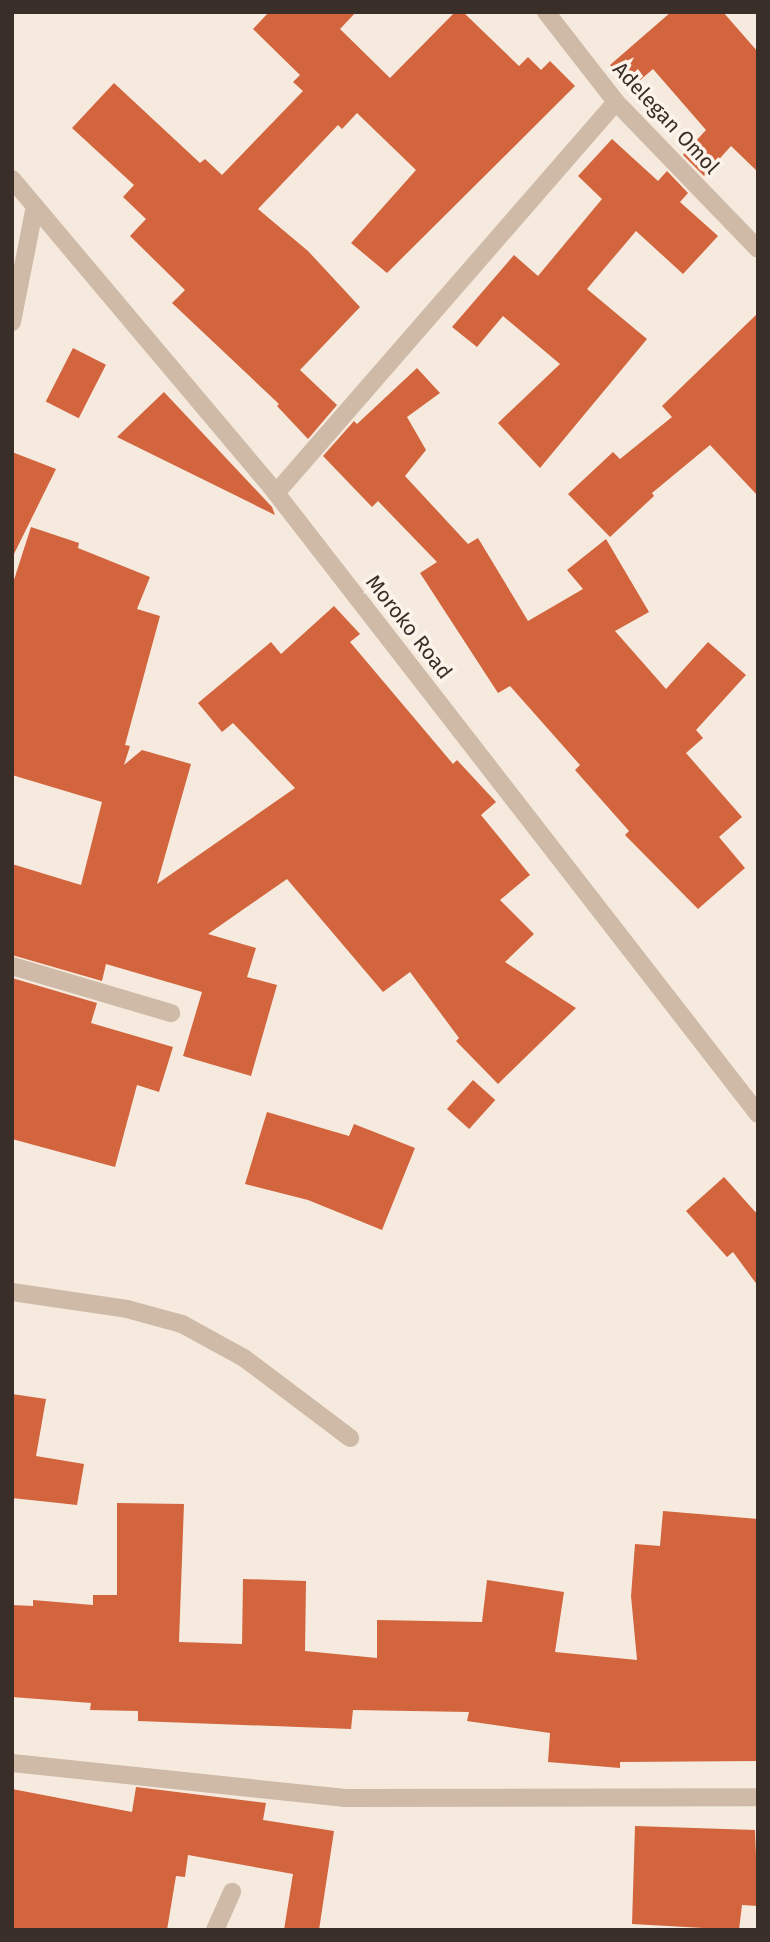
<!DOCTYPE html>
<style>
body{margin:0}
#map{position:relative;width:770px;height:1942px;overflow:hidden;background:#f5eadd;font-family:"Fira Sans",sans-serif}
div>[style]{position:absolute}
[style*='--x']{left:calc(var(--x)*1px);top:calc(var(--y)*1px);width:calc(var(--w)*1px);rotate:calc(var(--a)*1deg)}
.building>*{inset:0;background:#d2653d;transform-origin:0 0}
.minor>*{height:18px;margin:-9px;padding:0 9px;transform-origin:9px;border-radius:9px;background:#cfbaa7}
span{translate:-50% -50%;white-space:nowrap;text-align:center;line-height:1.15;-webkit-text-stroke:7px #fcf4ea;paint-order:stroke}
.street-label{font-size:21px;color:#3a2e28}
.frame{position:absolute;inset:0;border:14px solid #3a2e28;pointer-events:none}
</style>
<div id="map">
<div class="building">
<i style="clip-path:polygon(269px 12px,356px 12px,340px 29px,390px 78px,455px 12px,463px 12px,519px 66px,528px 57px,541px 70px,550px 61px,575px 86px,387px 273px,351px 243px,416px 170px,357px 113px,342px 129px,338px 125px,258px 209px,308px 251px,360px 307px,300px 370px,337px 405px,308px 439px,277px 406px,279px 404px,172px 303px,185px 290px,130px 236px,146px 219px,123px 197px,134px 185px,72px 128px,114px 83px,200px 163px,205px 159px,222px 175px,303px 91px,293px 82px,300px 75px,253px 29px)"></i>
<i style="clip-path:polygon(671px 12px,723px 12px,758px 52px,758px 172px,731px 146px,704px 176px,683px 155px,706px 130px,653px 69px,631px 88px,610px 65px)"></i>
<i style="clip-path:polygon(612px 139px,658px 181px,667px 171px,688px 193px,680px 202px,718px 236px,683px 274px,636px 231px,587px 289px,647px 339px,540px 468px,498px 423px,560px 364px,503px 316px,477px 347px,452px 327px,514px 255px,538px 276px,602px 199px,578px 176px)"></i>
<i style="clip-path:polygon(758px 313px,758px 496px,710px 445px,652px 493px,654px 496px,610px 537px,568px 494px,613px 452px,620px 459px,672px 417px,662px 406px)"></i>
<i style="left:73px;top:348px;width:37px;height:60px;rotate:27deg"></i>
<i style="clip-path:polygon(417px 368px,440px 393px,407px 417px,426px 450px,405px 476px,468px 544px,478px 538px,528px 621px,583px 589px,567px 570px,606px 539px,649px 612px,615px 631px,666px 689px,708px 642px,746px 675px,696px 730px,703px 738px,686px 753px,742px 817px,719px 837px,745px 868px,698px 909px,625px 835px,629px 831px,575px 770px,580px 765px,510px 686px,498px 693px,420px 573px,437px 562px,378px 501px,372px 507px,323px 456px,354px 421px,357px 424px)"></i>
<i style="clip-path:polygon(164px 392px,272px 507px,275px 515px,117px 437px)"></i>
<i style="clip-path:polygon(12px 452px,56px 469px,12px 558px)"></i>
<i style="clip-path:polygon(31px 527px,79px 543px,78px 548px,150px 577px,137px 609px,160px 616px,125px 745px,130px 746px,124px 765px,142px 750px,191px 764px,157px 884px,295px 788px,233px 723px,222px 732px,198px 703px,271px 642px,281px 654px,334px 606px,360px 634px,350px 642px,453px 764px,457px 760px,496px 802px,481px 815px,530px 875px,500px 900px,534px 934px,505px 962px,576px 1008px,498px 1084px,456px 1041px,459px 1038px,410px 972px,383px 992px,287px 879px,208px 934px,256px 948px,247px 977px,277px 985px,251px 1076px,183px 1056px,202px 992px,106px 964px,102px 981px,12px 955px,12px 864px,81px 885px,102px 802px,12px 775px,12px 586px)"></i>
<i style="clip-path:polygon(12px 978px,97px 1003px,91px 1023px,173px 1047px,159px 1092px,137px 1085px,115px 1167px,12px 1139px)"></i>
<i style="left:473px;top:1080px;width:30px;height:39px;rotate:42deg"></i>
<i style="clip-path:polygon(267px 1112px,349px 1136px,354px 1124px,415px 1148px,382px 1230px,308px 1200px,245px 1184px)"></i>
<i style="clip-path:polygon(724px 1177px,758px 1215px,758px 1286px,733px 1252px,727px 1257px,686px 1211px)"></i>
<i style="clip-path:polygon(12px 1394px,46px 1399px,36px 1456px,84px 1464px,77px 1505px,12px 1498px)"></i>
<i style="clip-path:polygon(117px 1503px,184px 1504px,179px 1642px,242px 1644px,243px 1579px,306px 1581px,305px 1651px,377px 1658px,377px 1620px,482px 1622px,487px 1580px,564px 1592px,555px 1652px,637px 1660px,631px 1596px,635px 1544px,660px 1546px,663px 1511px,758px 1519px,758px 1761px,620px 1762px,620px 1768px,548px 1762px,550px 1733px,467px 1721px,469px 1712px,353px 1710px,351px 1729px,138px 1721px,138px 1711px,90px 1710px,91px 1703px,12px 1697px,12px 1605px,33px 1606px,33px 1600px,93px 1605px,93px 1595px,117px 1595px)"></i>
<i style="clip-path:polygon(136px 1787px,266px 1803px,263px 1820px,334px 1831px,319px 1930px,284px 1930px,293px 1874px,188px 1855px,185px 1877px,176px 1876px,167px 1930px,12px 1930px,12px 1789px,132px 1812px)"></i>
<i style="clip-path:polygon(635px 1826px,755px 1830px,758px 1906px,742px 1905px,739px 1930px,632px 1924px)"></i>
</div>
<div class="minor">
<i style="--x:546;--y:12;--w:114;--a:52.1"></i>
<i style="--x:616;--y:102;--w:204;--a:46"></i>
<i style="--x:12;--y:179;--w:410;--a:49.9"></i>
<i style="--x:276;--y:493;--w:786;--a:52.18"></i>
<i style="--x:12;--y:322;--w:118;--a:-78.8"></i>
<i style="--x:276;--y:493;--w:518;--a:-48.99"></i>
<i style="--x:12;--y:966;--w:166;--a:16.5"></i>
<i style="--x:12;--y:1292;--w:116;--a:8.4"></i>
<i style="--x:127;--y:1309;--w:57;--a:15.3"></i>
<i style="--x:182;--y:1324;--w:71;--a:28.7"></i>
<i style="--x:244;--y:1358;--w:133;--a:37"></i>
<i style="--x:12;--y:1763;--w:335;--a:6"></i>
<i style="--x:345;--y:1798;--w:413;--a:-0.1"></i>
<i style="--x:215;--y:1930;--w:42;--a:-65.9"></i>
</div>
<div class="street-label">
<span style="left:666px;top:118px;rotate:47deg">Adelegan Omol</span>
<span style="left:409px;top:627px;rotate:52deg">Moroko Road</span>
</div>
<div class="frame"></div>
</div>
